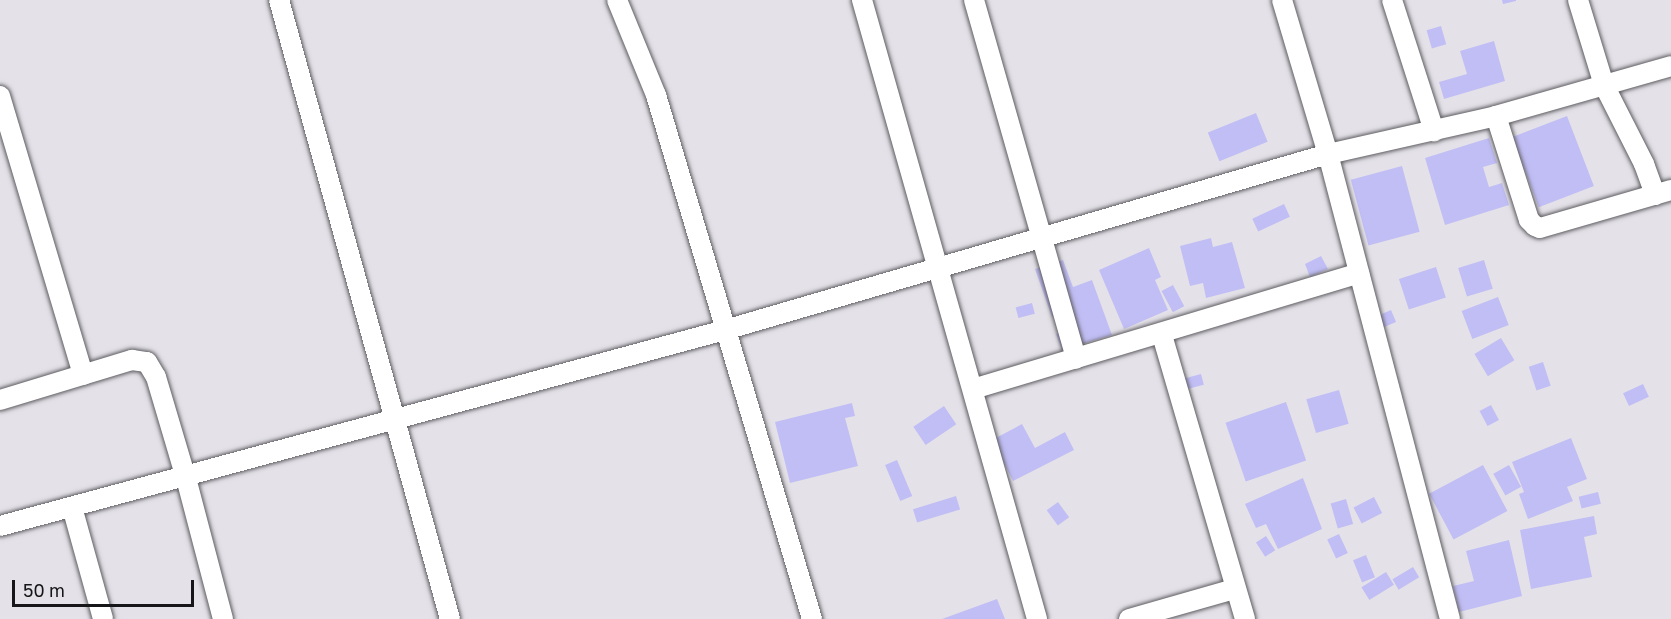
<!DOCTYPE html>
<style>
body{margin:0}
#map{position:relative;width:1671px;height:619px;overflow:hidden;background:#e4e2e8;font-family:"Golos Text",sans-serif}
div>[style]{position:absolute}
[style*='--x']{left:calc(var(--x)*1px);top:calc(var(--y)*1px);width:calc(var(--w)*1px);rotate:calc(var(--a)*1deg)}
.building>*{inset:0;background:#c1bef5;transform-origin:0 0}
.roads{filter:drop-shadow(0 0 2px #5e5c61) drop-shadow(0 0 2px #5e5c61)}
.street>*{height:20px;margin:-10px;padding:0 10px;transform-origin:10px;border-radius:10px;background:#fff}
span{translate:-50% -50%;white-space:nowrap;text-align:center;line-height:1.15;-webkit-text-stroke:4.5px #e4e2e8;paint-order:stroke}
.scale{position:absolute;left:12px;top:580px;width:182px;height:27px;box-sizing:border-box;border:3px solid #161618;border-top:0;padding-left:8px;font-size:18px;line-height:21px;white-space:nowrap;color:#161618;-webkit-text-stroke:4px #e4e2e8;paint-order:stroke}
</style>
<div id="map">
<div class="building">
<i style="clip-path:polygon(1502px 0,1516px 0,1516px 1px,1503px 4px)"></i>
<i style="left:1441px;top:26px;width:19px;height:15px;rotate:74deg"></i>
<i style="clip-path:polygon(1494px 41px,1505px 81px,1444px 99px,1439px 82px,1467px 74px,1460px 51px)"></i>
<i style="left:1256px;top:113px;width:31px;height:52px;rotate:68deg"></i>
<i style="left:1567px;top:116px;width:75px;height:59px;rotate:69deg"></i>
<i style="clip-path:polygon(1489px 138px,1497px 163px,1483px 167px,1489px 187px,1502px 183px,1509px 205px,1445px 225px,1425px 158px)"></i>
<i style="left:1402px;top:166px;width:68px;height:53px;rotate:75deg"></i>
<i style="left:1284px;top:204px;width:14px;height:35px;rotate:65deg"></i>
<i style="clip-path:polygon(1211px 238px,1213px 247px,1232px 242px,1245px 288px,1206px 298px,1203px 283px,1190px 286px,1180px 246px)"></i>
<i style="clip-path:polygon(1149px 248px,1161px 277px,1155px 280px,1168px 310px,1124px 329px,1099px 270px)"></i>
<i style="clip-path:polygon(1321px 256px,1328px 269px,1310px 277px,1305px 264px)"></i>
<i style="clip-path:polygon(1063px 260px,1073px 287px,1092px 280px,1112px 335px,1062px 350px,1056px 334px,1076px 327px,1070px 311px,1052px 317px,1035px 269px)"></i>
<i style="left:1484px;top:260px;width:30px;height:27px;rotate:73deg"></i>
<i style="left:1436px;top:267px;width:32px;height:39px;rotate:72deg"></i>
<i style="left:1173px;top:285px;width:24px;height:13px;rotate:62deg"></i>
<i style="left:1498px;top:297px;width:30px;height:39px;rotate:69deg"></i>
<i style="left:1032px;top:303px;width:11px;height:17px;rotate:75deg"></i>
<i style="left:1391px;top:310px;width:13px;height:17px;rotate:67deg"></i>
<i style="left:1501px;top:338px;width:26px;height:31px;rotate:59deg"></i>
<i style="left:1543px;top:362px;width:25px;height:15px;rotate:72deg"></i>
<i style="left:1201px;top:374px;width:11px;height:24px;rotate:75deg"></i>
<i style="left:1643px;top:384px;width:14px;height:22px;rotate:65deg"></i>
<i style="left:1339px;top:390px;width:35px;height:34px;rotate:74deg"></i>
<i style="left:1286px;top:402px;width:62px;height:64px;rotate:71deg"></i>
<i style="clip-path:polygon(852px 403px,855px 416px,845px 418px,858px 466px,790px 483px,775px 422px)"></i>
<i style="left:1491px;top:405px;width:17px;height:13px;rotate:62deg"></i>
<i style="left:944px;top:406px;width:22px;height:37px;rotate:56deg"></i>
<i style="clip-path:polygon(1022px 424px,1035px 448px,1065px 432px,1074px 450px,1013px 481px,992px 440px)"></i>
<i style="clip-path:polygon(1571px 438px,1587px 479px,1567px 487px,1573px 501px,1528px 519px,1519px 494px,1524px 492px,1512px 462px)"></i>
<i style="left:897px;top:460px;width:39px;height:13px;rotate:67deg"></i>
<i style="left:1483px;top:465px;width:52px;height:61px;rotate:62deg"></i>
<i style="left:1509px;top:465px;width:25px;height:18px;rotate:61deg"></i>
<i style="clip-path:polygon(1303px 478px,1322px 529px,1278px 549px,1266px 524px,1256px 528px,1245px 504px)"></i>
<i style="left:1598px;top:492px;width:12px;height:20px;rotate:76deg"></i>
<i style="left:956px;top:496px;width:14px;height:45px;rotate:73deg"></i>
<i style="left:1374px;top:497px;width:18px;height:23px;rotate:63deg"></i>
<i style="left:1346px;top:499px;width:26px;height:16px;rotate:74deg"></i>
<i style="left:1058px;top:502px;width:19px;height:14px;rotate:54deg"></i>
<i style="clip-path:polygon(1594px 516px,1597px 534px,1584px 537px,1592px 577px,1531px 589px,1520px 530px)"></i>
<i style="left:1339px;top:534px;width:21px;height:13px;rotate:65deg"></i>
<i style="left:1266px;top:536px;width:17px;height:12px;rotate:57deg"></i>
<i style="clip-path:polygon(1509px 540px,1522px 596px,1459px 612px,1453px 586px,1474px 581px,1466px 551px)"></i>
<i style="left:1366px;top:555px;width:24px;height:14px;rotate:68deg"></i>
<i style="left:1413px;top:567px;width:12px;height:24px;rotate:59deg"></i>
<i style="left:1386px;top:572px;width:15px;height:29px;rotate:58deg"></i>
<i style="clip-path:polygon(997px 599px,1005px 619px,942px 619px)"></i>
</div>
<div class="roads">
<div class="street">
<i style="--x:279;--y:0;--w:642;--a:74.56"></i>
<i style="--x:617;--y:0;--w:103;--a:67.7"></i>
<i style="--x:656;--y:95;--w:547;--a:73.42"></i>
<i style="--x:862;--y:0;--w:643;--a:74.21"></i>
<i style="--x:974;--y:0;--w:373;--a:74.1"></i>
<i style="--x:1282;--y:0;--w:161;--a:73.4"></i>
<i style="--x:1328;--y:154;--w:481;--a:75.3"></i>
<i style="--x:1392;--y:0;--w:138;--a:72.2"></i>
<i style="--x:1578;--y:0;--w:89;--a:73"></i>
<i style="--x:1604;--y:85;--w:89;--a:63.1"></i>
<i style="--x:1644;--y:164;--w:33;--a:70"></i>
<i style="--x:0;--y:96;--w:291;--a:73.4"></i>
<i style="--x:1496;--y:116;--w:109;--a:72.4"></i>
<i style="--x:1529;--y:220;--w:8;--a:45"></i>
<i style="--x:1535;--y:226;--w:5;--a:22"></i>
<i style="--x:1540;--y:228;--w:136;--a:-16.2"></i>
<i style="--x:1162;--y:335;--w:296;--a:73.7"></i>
<i style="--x:973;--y:389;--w:403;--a:-16.7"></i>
<i style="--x:0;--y:400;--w:138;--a:-16.9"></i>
<i style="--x:132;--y:360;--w:15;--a:8"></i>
<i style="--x:147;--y:362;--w:17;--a:59"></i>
<i style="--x:156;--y:377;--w:105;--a:73.5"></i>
<i style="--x:186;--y:478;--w:146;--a:75.3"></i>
<i style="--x:72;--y:507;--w:116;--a:74.5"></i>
<i style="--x:0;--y:526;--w:751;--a:-15.13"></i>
<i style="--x:725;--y:330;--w:628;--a:-16.27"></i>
<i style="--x:1328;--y:154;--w:172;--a:-12.7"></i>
<i style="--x:1496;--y:116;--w:182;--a:-15.9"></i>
<i style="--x:1129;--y:619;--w:109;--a:-15.9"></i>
</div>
</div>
<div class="scale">50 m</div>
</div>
